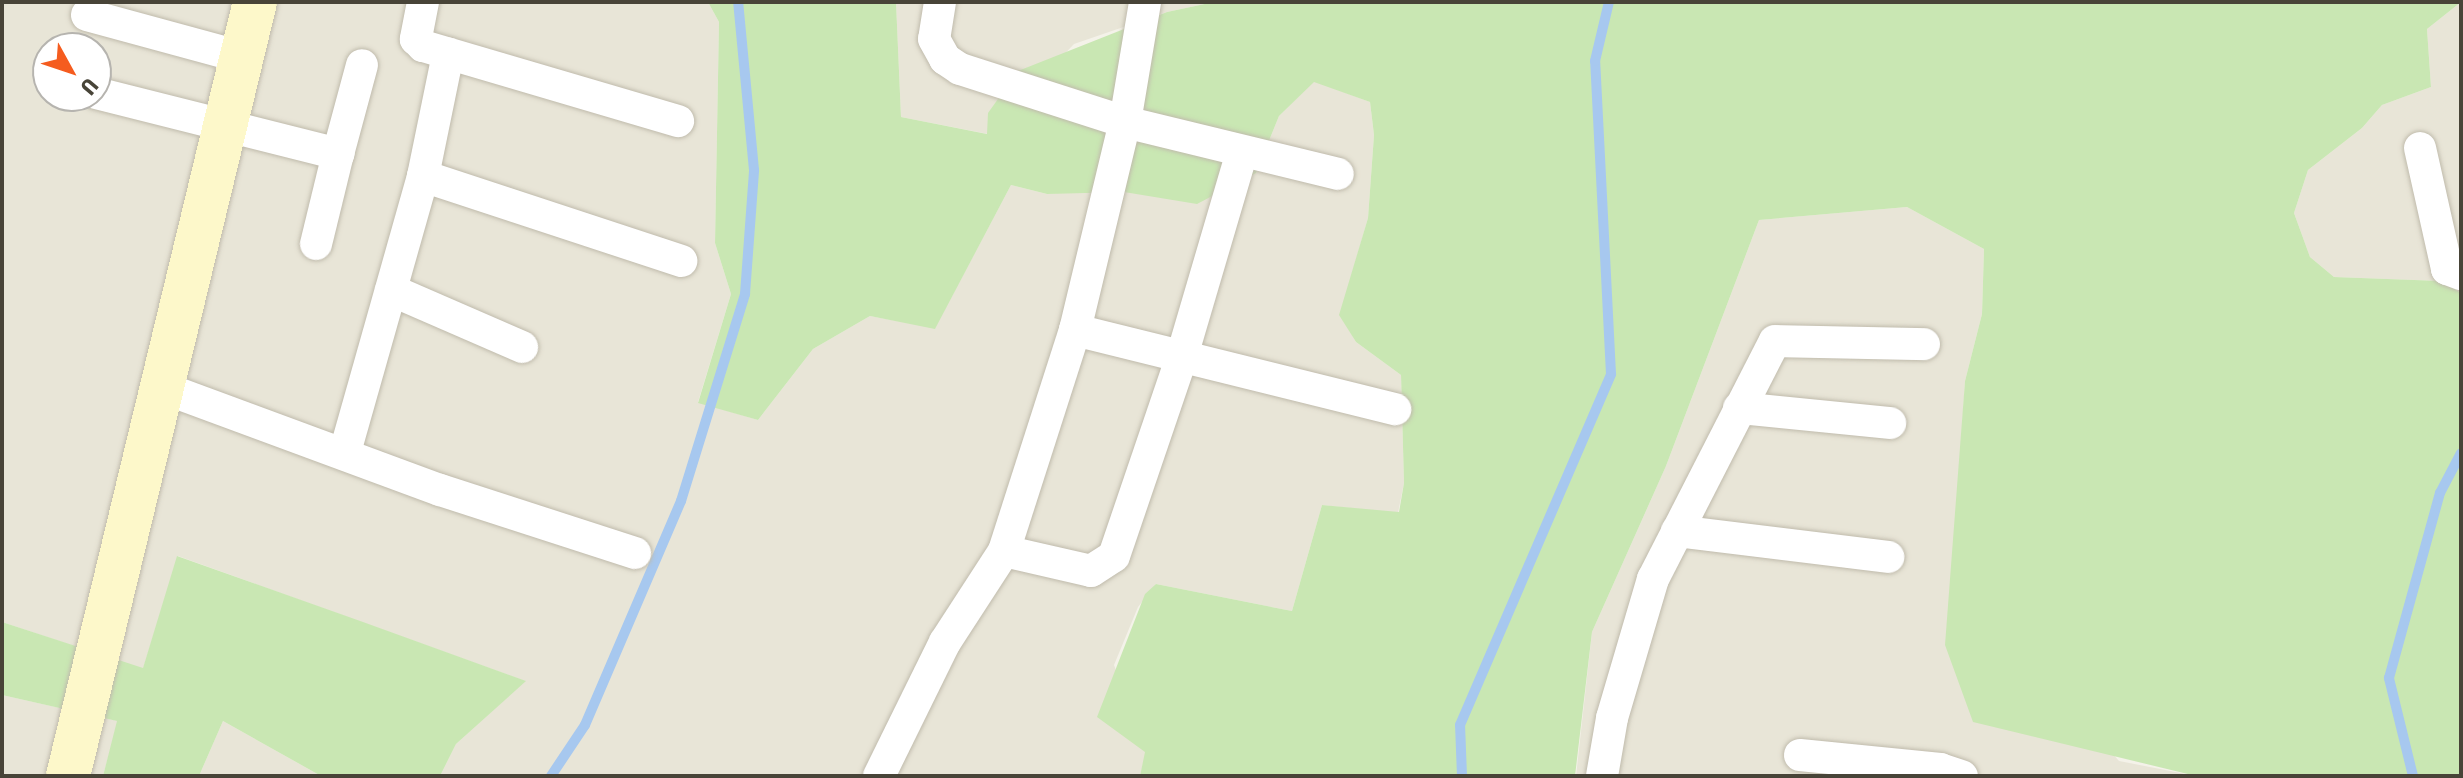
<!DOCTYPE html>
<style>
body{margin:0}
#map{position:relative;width:2463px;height:778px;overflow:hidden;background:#f4f2e9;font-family:"Fira Sans Condensed",sans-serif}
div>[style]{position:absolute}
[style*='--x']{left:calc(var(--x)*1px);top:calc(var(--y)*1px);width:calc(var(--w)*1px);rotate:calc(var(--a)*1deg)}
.residential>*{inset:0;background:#e8e5d7}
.green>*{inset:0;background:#c9e7b3}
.stream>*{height:10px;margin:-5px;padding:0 5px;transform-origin:5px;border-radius:5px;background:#a7c8ef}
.roads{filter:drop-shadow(0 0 2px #c0bbac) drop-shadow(0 0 2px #c0bbac)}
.street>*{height:32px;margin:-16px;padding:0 16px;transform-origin:16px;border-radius:16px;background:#fff}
.secondary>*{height:44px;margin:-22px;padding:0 22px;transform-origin:22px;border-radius:22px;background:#fdf8ca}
span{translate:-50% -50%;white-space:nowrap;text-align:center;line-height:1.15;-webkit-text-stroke:7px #fff;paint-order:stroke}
.frame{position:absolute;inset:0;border:4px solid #484438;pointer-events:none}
.north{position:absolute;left:32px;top:32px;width:80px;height:80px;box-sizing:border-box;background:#fff;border:2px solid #b6b4af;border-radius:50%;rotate:130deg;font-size:22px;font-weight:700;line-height:32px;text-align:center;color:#484438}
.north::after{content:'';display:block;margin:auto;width:28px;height:36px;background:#f55c1f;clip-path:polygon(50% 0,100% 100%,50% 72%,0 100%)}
</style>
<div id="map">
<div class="residential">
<i style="clip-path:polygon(evenodd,2px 2px,708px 2px,719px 22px,715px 243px,731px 294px,698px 402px,758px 420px,813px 349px,870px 316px,935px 328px,1011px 185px,1047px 194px,1256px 173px,1279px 116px,1314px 81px,1370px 102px,1374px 135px,1368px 218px,1340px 315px,1356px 342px,1401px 375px,1404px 483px,1398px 513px,1322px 505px,1292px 611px,1156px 584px,1138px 607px,1114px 665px,1146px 752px,1140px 776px,440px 776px,456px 744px,525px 681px,178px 556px,143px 669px,2px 622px,2px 2px,48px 48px,96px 48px,96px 96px,48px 96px,48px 48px)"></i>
<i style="clip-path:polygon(896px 2px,1214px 2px,1167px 12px,1074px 44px,988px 134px,901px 117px)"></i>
<i style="clip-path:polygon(2461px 2px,2461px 293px,2441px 281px,2334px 277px,2310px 257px,2294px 213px,2308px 170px,2362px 128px,2382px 105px,2431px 87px,2427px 29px)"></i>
<i style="clip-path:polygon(1907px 207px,1984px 249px,1982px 314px,1965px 381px,1953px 572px,2119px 761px,2196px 776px,1576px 776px,1592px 632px,1666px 466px,1759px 220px)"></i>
<i style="clip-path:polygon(2px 695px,118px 721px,103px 776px,2px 776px)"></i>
<i style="clip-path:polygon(223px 721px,321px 776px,199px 776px)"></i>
</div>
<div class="green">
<i style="clip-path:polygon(708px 2px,896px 2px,901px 117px,987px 134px,988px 113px,1018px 71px,1167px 12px,1214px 2px,2461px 2px,2427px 29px,2431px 87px,2382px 105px,2362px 128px,2308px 170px,2294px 213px,2310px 257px,2334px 277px,2441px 281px,2461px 293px,2461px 776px,2196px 776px,1973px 722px,1945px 645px,1965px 381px,1982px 314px,1984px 249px,1907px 207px,1759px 220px,1666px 466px,1592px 632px,1575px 776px,1140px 776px,1145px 752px,1097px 717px,1145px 594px,1156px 584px,1292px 611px,1322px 505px,1399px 512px,1404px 483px,1401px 375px,1356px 342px,1339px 315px,1368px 218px,1374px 135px,1370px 102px,1314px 82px,1279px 116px,1256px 173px,1197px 204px,1124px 192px,1047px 194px,1011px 185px,935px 329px,870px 316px,813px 349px,758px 420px,698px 403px,731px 294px,715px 243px,719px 22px)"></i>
<i style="clip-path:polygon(177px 556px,363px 622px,526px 681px,456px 744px,440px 776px,321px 776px,223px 721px,199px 776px,103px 776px,117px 721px,2px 695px,2px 622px,143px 668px)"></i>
</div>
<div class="stream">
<i style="--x:551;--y:776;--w:61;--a:-56.3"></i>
<i style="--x:585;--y:725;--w:244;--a:-66.8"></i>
<i style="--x:681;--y:501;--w:217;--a:-72.8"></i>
<i style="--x:745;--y:294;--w:124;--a:-85.8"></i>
<i style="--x:754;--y:170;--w:169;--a:-95.4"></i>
<i style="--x:1462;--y:776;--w:51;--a:-92.2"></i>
<i style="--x:1460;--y:725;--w:382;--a:-66.7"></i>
<i style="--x:1611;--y:374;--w:313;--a:-92.9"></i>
<i style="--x:1595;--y:61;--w:61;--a:-76.7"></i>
<i style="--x:2413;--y:776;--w:101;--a:-103.8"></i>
<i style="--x:2389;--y:678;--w:192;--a:-74.6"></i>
<i style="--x:2440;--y:493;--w:45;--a:-62.3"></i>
</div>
<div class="roads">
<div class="street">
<i style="--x:423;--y:2;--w:38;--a:101"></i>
<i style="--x:416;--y:39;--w:10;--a:45"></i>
<i style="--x:423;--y:46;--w:266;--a:16.4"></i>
<i style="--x:940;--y:2;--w:37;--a:99"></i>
<i style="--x:934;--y:39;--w:23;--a:61"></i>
<i style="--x:945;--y:59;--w:18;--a:34"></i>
<i style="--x:960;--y:69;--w:173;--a:17.8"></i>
<i style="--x:1125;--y:122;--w:219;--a:13.7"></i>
<i style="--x:87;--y:15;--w:161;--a:15.2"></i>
<i style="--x:96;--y:93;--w:250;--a:14.1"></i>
<i style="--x:338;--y:154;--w:92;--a:-74.9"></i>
<i style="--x:2420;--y:148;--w:124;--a:77.4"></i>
<i style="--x:2447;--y:269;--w:15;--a:20"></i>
<i style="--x:423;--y:176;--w:272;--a:18.2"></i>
<i style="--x:316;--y:244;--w:93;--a:-76.3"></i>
<i style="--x:391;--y:290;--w:143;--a:23.5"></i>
<i style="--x:1075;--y:330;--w:330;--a:13.9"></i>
<i style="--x:161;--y:387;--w:297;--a:20.3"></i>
<i style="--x:440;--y:490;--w:205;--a:17.9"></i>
<i style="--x:1739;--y:408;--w:152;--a:5.7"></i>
<i style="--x:345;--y:452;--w:287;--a:-74.2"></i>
<i style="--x:423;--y:176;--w:125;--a:-78.4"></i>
<i style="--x:1677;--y:531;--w:213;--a:7"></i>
<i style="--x:1004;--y:551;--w:89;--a:12.9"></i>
<i style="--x:1091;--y:571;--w:27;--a:-33"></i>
<i style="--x:1114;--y:556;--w:211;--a:-71.2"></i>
<i style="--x:1182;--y:356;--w:213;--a:-73.6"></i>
<i style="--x:1800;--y:755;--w:141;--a:5.7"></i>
<i style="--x:1940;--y:769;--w:23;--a:18"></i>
<i style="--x:879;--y:776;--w:149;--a:-63.8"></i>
<i style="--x:945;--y:642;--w:108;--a:-57"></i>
<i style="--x:1004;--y:551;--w:232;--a:-72.2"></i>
<i style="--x:1075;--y:330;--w:214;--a:-76.5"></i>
<i style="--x:1125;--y:122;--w:122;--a:-80.5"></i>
<i style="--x:1602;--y:776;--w:59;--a:-80.2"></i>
<i style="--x:1612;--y:718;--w:145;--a:-73.6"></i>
<i style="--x:1653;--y:579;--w:267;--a:-62.9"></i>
<i style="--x:1775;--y:341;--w:149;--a:1.2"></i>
</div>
<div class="secondary">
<i style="--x:68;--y:776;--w:796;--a:-76.42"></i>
</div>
</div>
<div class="frame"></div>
<div class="north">U</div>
</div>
